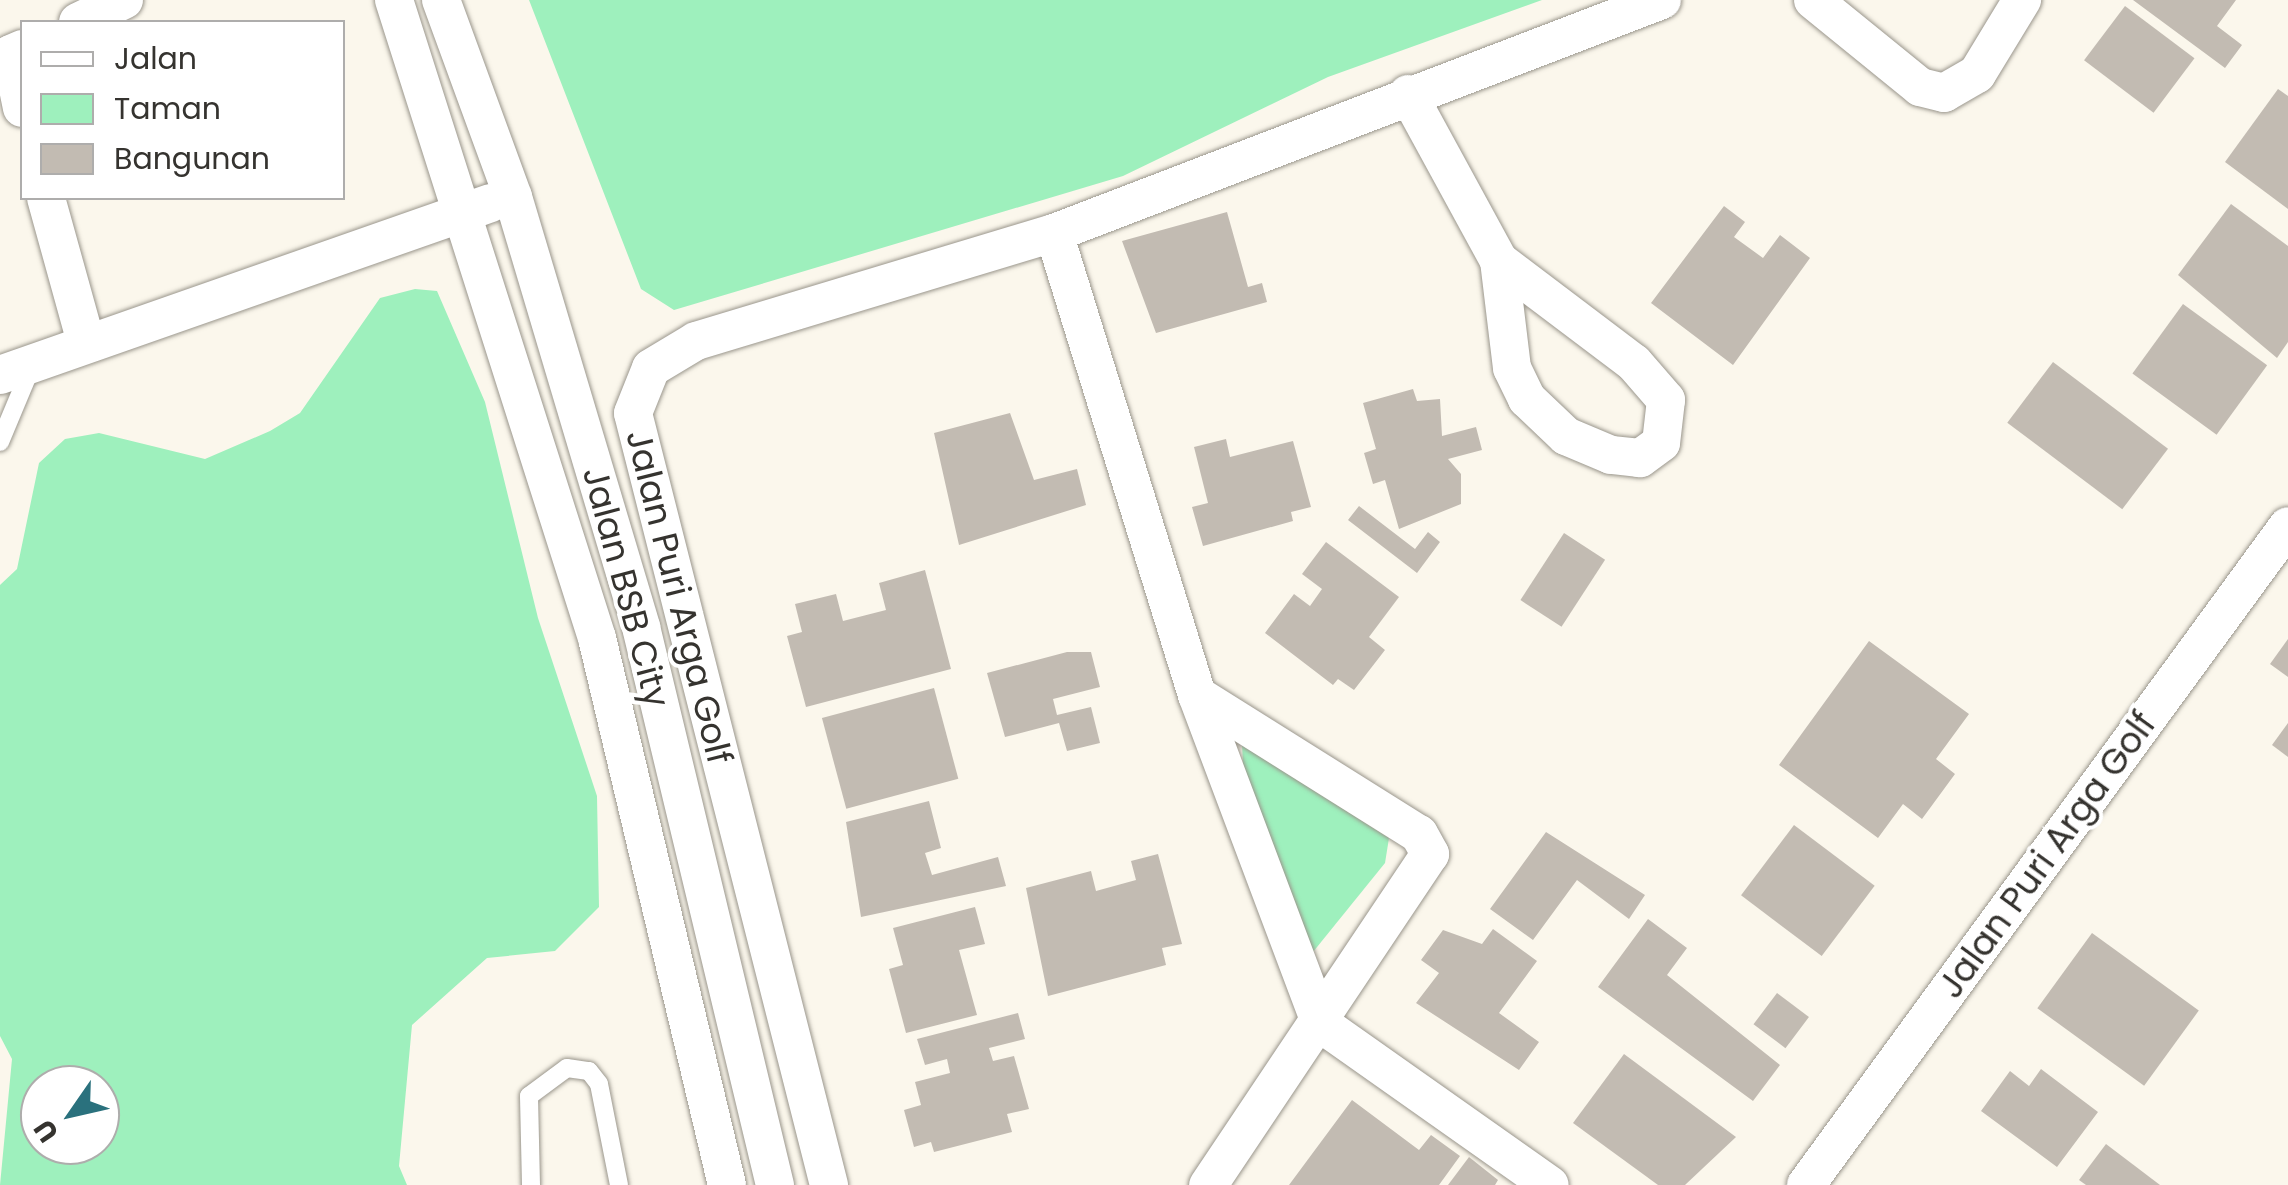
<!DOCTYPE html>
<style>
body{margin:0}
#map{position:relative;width:2288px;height:1185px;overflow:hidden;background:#fbf7ec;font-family:Poppins,sans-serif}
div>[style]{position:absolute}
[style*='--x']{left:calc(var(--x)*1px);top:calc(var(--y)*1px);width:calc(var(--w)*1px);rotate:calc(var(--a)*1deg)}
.green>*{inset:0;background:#9ef0bd}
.building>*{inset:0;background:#c2bbb2;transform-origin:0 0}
.roads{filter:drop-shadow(0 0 2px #9a968c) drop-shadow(0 0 2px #9a968c)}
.lane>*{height:18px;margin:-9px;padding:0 9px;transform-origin:9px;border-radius:9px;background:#fff}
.street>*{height:38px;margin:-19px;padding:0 19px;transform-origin:19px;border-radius:19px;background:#fff}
span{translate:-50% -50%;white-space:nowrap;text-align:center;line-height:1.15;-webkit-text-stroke:8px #fff;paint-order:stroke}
.street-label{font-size:35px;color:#35332f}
.legend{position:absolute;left:20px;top:20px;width:325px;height:180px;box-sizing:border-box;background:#fff;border:2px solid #aeadac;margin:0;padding:12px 18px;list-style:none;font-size:30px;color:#35332f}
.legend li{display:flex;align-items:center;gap:20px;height:50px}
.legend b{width:50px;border:2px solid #aeadac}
.north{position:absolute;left:20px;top:1065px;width:100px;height:100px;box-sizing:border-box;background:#fff;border:2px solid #aeadac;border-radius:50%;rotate:236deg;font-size:28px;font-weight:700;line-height:40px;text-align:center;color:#35332f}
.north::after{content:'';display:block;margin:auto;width:35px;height:45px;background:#2a717d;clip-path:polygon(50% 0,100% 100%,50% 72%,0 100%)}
</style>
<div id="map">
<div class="green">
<i style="clip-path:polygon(529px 0,1542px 0,1328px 77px,1123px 176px,674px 310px,641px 289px)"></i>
<i style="clip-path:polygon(evenodd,415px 289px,437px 291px,485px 402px,538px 618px,597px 796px,599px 907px,555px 951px,487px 958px,412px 1025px,399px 1166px,407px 1185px,0 1185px,12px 1059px,0 1036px,0 585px,17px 569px,39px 463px,65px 439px,99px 433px,205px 459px,270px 431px,300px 413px,380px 298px,415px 289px,100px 1085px,100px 1145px,40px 1145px,40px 1085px,100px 1085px)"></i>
<i style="clip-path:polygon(1242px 745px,1389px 838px,1385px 863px,1313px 952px,1244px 780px)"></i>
</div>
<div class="building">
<i style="clip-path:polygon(2133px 0,2236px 0,2217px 26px,2242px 45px,2225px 68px)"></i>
<i style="left:2125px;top:6px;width:87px;height:68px;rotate:37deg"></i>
<i style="clip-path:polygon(2278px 89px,2288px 96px,2288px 209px,2225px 162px)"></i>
<i style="clip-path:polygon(2231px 204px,2288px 246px,2288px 342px,2277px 358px,2178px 275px)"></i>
<i style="clip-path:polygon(1724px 206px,1745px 222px,1734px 237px,1763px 258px,1780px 235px,1810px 258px,1733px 365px,1651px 303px)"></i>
<i style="clip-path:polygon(1227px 212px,1248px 287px,1262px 283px,1267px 302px,1156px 333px,1122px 241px)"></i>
<i style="left:2183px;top:304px;width:104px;height:86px;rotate:36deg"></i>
<i style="left:2053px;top:362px;width:144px;height:76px;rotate:37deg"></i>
<i style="clip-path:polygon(1413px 389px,1417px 401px,1440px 399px,1442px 436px,1476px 427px,1482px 450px,1448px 459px,1461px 474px,1461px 504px,1399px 529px,1385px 480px,1373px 484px,1364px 453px,1376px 449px,1363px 403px)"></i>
<i style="clip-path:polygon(1010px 413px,1034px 480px,1077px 469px,1086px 505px,959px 545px,934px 433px)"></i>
<i style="clip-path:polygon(1226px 439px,1230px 457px,1293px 441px,1311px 507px,1291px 512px,1293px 521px,1203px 546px,1192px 507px,1208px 503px,1194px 447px)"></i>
<i style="clip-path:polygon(1359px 506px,1415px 549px,1428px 532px,1440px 542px,1417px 573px,1348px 520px)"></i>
<i style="left:1564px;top:533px;width:49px;height:80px;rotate:33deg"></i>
<i style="clip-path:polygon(1326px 542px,1399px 597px,1369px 637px,1385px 650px,1354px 690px,1338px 679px,1333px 685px,1265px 633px,1294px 594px,1310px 606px,1322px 589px,1302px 574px)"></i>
<i style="clip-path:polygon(925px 570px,951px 669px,806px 707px,787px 636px,802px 632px,795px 604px,836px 594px,843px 621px,886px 610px,879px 583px)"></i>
<i style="clip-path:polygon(2288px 639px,2288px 677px,2270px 664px)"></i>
<i style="clip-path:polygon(1869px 641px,1969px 714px,1936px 759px,1955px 774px,1922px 819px,1903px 804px,1878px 838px,1779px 765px)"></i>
<i style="clip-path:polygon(1067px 652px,1091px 652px,1100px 687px,1053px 699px,1057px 715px,1091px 707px,1100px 743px,1067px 751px,1059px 723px,1005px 737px,987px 673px)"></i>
<i style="left:934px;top:688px;width:94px;height:116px;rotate:75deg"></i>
<i style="clip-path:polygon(2288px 723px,2288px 757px,2272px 745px)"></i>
<i style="clip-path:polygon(929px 801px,941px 848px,925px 853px,932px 875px,998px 857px,1006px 886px,861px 917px,846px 822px)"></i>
<i style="left:1794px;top:825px;width:101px;height:88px;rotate:37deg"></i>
<i style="clip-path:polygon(1546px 832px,1645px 895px,1629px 919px,1577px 880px,1533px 940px,1490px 909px)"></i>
<i style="clip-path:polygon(1158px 854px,1182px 944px,1162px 948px,1166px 965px,1048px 996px,1026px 888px,1091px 871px,1096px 891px,1136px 880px,1131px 861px)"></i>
<i style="clip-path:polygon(975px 907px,985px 944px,959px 950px,977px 1015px,906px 1033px,889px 969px,903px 965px,893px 928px)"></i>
<i style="clip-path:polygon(1648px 919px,1687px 948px,1667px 975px,1780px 1065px,1753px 1101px,1598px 987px)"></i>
<i style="clip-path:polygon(1493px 929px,1537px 961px,1499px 1013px,1539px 1042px,1519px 1070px,1416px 1003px,1439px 973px,1421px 960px,1443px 930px,1482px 944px)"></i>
<i style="left:2092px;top:933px;width:132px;height:93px;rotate:36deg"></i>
<i style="left:1777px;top:993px;width:40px;height:39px;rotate:37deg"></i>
<i style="clip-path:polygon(1018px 1013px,1025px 1039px,989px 1048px,993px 1061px,1014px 1056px,1029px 1109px,1007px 1114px,1012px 1132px,934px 1152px,931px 1142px,914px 1147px,904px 1110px,921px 1105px,915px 1082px,950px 1073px,947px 1059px,925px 1065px,917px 1039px)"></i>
<i style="clip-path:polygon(1624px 1054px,1736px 1137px,1685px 1185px,1658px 1185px,1573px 1123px)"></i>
<i style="clip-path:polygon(2041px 1069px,2098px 1112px,2057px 1167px,1981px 1111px,2010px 1071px,2029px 1086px)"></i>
<i style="clip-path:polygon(1352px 1100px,1419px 1150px,1431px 1135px,1460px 1156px,1439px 1185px,1289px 1185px)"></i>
<i style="clip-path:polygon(2106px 1144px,2160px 1185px,2086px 1185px,2079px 1180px)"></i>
<i style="clip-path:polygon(1469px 1157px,1498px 1180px,1495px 1185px,1448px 1185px)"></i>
</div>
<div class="roads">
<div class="lane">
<i style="--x:0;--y:442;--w:80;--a:-67.3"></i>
<i style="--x:531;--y:1185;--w:89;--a:-91.3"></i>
<i style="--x:529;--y:1096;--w:47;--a:-36.4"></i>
<i style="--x:567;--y:1068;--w:22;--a:8"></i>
<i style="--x:589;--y:1071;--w:16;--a:52"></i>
<i style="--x:599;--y:1084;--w:103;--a:78.8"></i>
</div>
<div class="street">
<i style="--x:394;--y:0;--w:670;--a:72.35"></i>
<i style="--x:597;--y:638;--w:562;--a:76.63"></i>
<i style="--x:441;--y:0;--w:210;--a:69.9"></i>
<i style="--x:513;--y:197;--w:449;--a:73.4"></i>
<i style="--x:641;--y:627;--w:574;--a:76.5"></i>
<i style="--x:1813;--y:0;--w:138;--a:39.1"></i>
<i style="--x:1920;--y:87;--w:25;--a:14"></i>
<i style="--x:1944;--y:93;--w:38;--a:-30"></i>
<i style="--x:1977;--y:74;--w:87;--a:-58.7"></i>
<i style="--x:78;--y:22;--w:51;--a:-25.6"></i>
<i style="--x:22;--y:49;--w:12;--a:156"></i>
<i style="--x:11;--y:54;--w:55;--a:78.5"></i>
<i style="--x:1408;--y:94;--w:190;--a:61.4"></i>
<i style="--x:1499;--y:261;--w:169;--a:37.1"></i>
<i style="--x:1634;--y:363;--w:49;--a:49.1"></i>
<i style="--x:1666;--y:400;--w:43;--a:96.6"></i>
<i style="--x:1661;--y:443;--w:26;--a:144"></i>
<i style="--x:1640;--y:458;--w:29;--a:-174"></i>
<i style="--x:1611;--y:455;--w:49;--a:-157.1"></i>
<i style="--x:1566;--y:436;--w:54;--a:-136.5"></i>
<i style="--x:1527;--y:399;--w:34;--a:-116"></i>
<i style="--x:1512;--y:368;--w:108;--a:-96.9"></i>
<i style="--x:46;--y:198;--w:149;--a:74.5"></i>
<i style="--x:1054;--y:233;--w:484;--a:72.8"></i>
<i style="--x:1197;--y:695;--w:350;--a:69.4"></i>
<i style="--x:1320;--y:1023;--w:281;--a:35.2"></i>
<i style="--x:0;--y:375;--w:520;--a:-19.31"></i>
<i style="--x:1197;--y:695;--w:262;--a:32.1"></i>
<i style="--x:1419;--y:834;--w:23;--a:61"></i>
<i style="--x:1430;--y:854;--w:399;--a:123.8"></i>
<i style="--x:829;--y:1185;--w:796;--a:-104.25"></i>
<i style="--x:633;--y:413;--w:48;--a:-68.2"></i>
<i style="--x:651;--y:368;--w:52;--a:-31"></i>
<i style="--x:696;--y:341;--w:374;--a:-16.8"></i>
<i style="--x:1054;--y:233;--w:651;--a:-20.97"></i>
<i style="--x:1806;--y:1185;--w:816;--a:-53.82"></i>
</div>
</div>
<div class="street-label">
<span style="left:626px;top:587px;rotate:75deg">Jalan BSB City</span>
<span style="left:679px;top:597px;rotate:76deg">Jalan Puri Arga Golf</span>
<span style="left:2047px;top:855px;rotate:-54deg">Jalan Puri Arga Golf</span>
</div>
<ul class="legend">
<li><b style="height:12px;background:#fff"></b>Jalan</li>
<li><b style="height:28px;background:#9ef0bd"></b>Taman</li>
<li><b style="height:28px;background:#c2bbb2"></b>Bangunan</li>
</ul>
<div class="north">U</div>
</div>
